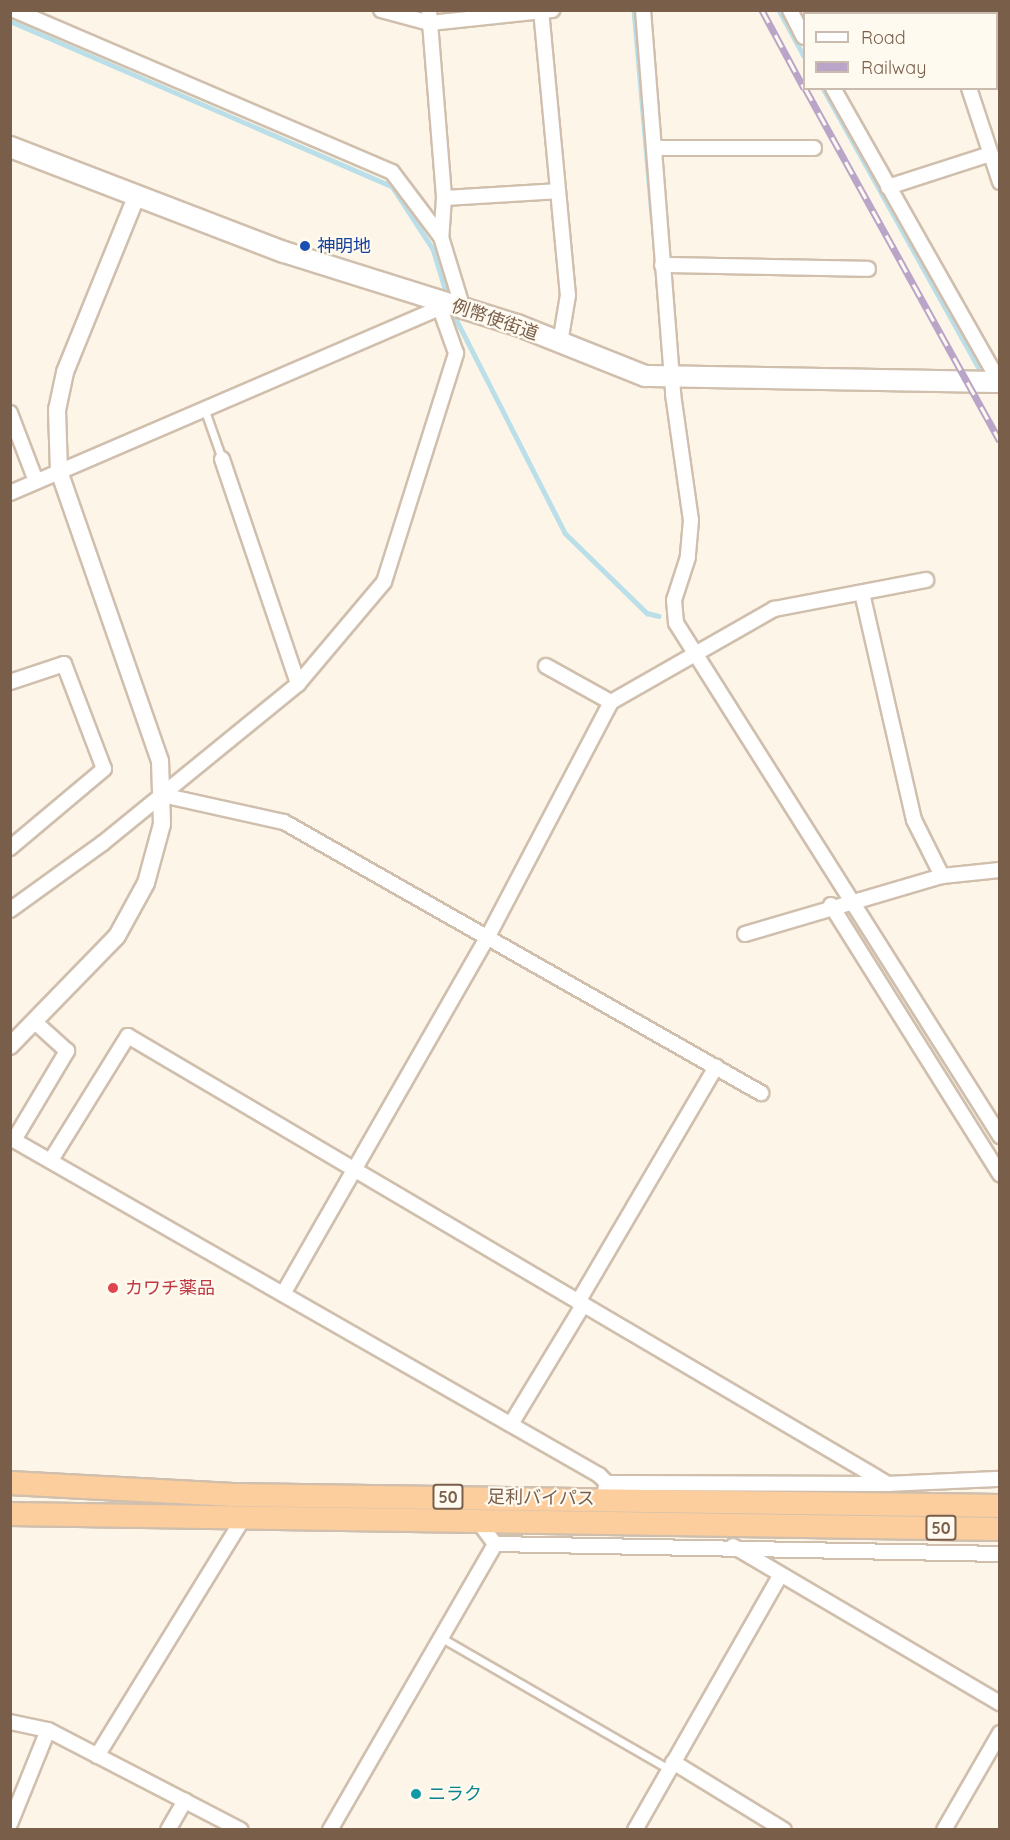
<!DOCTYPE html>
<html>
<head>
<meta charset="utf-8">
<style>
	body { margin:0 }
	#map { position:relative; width:1010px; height:1840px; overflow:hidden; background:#fdf6e8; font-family:Quicksand,"Noto Sans JP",sans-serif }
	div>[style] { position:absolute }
	.stream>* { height:4.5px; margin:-2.25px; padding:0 2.25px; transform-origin:2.25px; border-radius:2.25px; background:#bbdfe8 }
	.roads { filter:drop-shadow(2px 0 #d0bfad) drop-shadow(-2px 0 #d0bfad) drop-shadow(0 2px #d0bfad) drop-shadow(0 -2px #d0bfad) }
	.service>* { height:7px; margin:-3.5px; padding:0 3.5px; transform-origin:3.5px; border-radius:3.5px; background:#fff }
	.minor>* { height:14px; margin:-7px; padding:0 7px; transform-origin:7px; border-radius:7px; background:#fff }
	.tertiary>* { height:16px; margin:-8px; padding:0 8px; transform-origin:8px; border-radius:8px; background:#fff }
	.secondary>* { height:20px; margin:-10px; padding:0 10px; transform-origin:10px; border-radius:10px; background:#fff }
	.trunk>* { height:22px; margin:-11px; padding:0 11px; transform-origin:11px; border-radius:11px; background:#fcce9e }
	.rail>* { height:7px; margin-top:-3.5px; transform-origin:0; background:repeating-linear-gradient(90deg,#fffaf0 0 14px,#baa5c9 0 28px); box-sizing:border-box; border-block:2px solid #baa5c9 }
	.dots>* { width:16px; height:16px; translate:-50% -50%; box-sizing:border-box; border:3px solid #fffaf0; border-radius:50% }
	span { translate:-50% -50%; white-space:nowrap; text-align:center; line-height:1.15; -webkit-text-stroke:4.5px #fffaf0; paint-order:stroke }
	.shield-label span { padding:2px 4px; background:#fffaf0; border:2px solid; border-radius:4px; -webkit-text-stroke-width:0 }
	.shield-label { font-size:16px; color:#795e4a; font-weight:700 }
	.transit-label { font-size:18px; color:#164399 }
	.left { translate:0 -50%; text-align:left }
	.street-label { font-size:18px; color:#795e4a }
	.health-label { font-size:18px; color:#be3a42 }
	.culture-label { font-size:18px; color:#0d838f }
	.frame { position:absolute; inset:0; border:12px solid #795e4a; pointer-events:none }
	.legend { position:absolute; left:803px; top:12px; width:195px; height:78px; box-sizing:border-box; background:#fffaf0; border:2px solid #c9bcae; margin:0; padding:8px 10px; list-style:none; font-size:18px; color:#795e4a }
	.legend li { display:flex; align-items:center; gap:12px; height:30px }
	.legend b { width:30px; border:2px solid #c9bcae }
</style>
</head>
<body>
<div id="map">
	<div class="stream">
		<div style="left:634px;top:10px;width:207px;rotate:85deg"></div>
		<div style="left:779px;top:10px;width:52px;rotate:61.5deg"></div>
		<div style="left:10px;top:21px;width:416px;rotate:23.4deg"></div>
		<div style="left:392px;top:186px;width:75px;rotate:56.9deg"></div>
		<div style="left:433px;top:249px;width:51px;rotate:73deg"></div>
		<div style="left:823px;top:88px;width:319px;rotate:60.9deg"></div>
		<div style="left:451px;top:309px;width:251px;rotate:63deg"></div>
		<div style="left:565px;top:533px;width:115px;rotate:44.3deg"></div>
		<div style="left:647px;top:613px;width:12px;rotate:14deg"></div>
	</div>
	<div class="roads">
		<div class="service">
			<div style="left:204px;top:408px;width:54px;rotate:70.6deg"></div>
			<div style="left:440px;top:1637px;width:264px;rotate:30deg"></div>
		</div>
		<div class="minor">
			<div style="left:14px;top:10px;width:411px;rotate:23.2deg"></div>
			<div style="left:392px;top:172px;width:81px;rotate:53deg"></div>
			<div style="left:381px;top:10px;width:51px;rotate:14.9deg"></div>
			<div style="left:430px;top:23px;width:123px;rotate:-6.1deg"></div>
			<div style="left:429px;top:10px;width:189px;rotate:85.4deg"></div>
			<div style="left:444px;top:198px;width:39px;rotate:94deg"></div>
			<div style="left:441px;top:237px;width:75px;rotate:73deg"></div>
			<div style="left:541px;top:10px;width:286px;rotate:84.6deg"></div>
			<div style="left:568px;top:295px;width:49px;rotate:99.5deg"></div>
			<div style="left:643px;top:10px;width:385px;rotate:85.5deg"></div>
			<div style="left:673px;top:394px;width:127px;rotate:81.9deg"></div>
			<div style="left:691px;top:520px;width:37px;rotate:95deg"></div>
			<div style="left:688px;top:557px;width:45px;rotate:108deg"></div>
			<div style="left:674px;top:600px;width:23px;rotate:85deg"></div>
			<div style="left:676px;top:623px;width:607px;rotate:57.72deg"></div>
			<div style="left:790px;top:10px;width:30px;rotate:63deg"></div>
			<div style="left:977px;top:14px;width:4px;rotate:-63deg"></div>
			<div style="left:996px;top:45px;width:4px"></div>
			<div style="left:833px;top:88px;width:339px;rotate:60.5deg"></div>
			<div style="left:969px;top:88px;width:99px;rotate:71.7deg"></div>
			<div style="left:656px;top:148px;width:158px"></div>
			<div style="left:888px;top:187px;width:107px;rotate:-17.9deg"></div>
			<div style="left:444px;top:198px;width:113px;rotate:-3.5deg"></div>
			<div style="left:662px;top:265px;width:206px;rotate:1.1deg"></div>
			<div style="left:10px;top:413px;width:73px;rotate:69.1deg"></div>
			<div style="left:222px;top:459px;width:237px;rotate:71.3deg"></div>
			<div style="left:10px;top:493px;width:468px;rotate:-23.3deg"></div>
			<div style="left:862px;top:593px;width:233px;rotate:77.1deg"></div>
			<div style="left:914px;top:820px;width:63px;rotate:63.4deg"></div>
			<div style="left:546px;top:666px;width:74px;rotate:29deg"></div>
			<div style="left:10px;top:682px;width:57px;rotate:-18.4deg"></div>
			<div style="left:64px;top:664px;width:112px;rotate:69.1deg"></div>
			<div style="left:104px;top:769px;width:123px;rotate:140deg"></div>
			<div style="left:162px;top:795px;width:125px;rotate:12.5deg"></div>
			<div style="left:284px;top:822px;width:549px;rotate:29.6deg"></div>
			<div style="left:831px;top:905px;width:318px;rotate:57.9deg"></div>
			<div style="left:10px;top:910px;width:115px;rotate:-35.8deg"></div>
			<div style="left:103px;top:843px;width:252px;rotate:-39.2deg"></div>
			<div style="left:298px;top:684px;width:133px;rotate:-49.9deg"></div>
			<div style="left:384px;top:582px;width:240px;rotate:-72.5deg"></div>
			<div style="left:456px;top:353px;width:48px;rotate:-109.6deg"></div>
			<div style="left:440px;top:308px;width:9px;rotate:-27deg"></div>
			<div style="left:745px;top:934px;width:205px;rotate:-16.4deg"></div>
			<div style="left:942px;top:876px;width:58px;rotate:-5.9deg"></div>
			<div style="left:10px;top:1138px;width:679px;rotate:29.78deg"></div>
			<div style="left:599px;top:1475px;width:11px;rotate:45deg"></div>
			<div style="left:607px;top:1483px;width:16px;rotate:104deg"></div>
			<div style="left:14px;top:1140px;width:104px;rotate:-59.2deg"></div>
			<div style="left:67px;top:1051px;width:43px;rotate:-137.8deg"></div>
			<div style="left:51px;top:1160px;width:146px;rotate:-58.2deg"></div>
			<div style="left:128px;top:1036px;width:882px;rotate:30.52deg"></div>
			<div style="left:283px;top:1294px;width:408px;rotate:-60.2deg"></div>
			<div style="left:486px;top:940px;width:269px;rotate:-62.3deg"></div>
			<div style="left:611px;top:702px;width:188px;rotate:-29.7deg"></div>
			<div style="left:774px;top:609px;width:155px;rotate:-10.8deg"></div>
			<div style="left:578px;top:1302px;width:273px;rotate:-59.6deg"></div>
			<div style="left:511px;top:1424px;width:139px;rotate:-58.8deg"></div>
			<div style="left:607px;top:1483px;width:281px;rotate:0.2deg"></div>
			<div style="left:888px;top:1484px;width:112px;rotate:-2.6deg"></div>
			<div style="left:477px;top:1520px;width:30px;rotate:53deg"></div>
			<div style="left:495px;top:1544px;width:505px;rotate:1.13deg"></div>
			<div style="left:733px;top:1546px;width:310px;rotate:30.5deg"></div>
			<div style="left:10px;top:1722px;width:39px;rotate:12deg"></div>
			<div style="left:48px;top:1730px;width:217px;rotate:27.4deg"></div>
			<div style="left:97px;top:1756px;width:277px;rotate:-58.4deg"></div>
			<div style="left:673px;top:1762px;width:130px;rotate:31.5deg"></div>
			<div style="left:10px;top:1824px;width:101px;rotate:-68deg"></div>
			<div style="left:168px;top:1830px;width:34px;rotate:-60deg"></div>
			<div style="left:330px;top:1830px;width:330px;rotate:-60deg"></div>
			<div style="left:635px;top:1830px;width:290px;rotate:-60.3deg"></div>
			<div style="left:944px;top:1830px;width:112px;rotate:-60deg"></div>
		</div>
		<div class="tertiary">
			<div style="left:10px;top:1046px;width:153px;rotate:-45.8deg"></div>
			<div style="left:117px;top:936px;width:60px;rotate:-61.3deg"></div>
			<div style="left:146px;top:883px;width:61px;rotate:-74.8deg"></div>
			<div style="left:162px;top:824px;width:63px;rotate:-91.8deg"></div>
			<div style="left:160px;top:761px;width:307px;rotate:-109.2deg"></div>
			<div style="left:59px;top:471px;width:61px;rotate:-91.9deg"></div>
			<div style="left:57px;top:410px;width:39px;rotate:-78deg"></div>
			<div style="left:65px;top:372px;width:189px;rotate:-67.9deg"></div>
		</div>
		<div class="secondary">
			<div style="left:10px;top:147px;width:293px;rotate:21deg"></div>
			<div style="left:284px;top:252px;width:244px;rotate:17.4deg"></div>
			<div style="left:517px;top:325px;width:138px;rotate:21.7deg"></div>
			<div style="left:645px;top:376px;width:355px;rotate:1deg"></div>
		</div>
		<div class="trunk">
			<div style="left:10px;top:1483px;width:223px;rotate:3.1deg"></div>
			<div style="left:233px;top:1495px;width:767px;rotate:0.82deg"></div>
			<div style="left:10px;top:1514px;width:990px;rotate:0.87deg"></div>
		</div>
	</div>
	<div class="rail">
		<div style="left:762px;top:10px;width:89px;rotate:61.7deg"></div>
		<div style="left:805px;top:88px;width:403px;rotate:61.1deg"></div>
	</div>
	<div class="dots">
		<div style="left:305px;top:246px;background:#1a4fb4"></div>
		<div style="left:113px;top:1288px;background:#e0444e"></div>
		<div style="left:416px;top:1794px;background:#0f9aa8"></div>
	</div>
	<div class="shield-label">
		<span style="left:448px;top:1497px">50</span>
		<span style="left:941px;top:1528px">50</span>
	</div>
	<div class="transit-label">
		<span class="left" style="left:317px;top:246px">神明地</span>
	</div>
	<div class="street-label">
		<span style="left:495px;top:320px;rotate:19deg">例幣使街道</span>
		<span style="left:541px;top:1498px;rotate:1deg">足利バイパス</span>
	</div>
	<div class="health-label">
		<span class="left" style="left:125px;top:1288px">カワチ薬品</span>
	</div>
	<div class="culture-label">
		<span class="left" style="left:428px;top:1794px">ニラク</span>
	</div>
	<div class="frame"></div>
	<ul class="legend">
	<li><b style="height:8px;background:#fff"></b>Road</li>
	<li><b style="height:8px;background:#baa5c9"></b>Railway</li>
	</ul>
</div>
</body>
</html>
